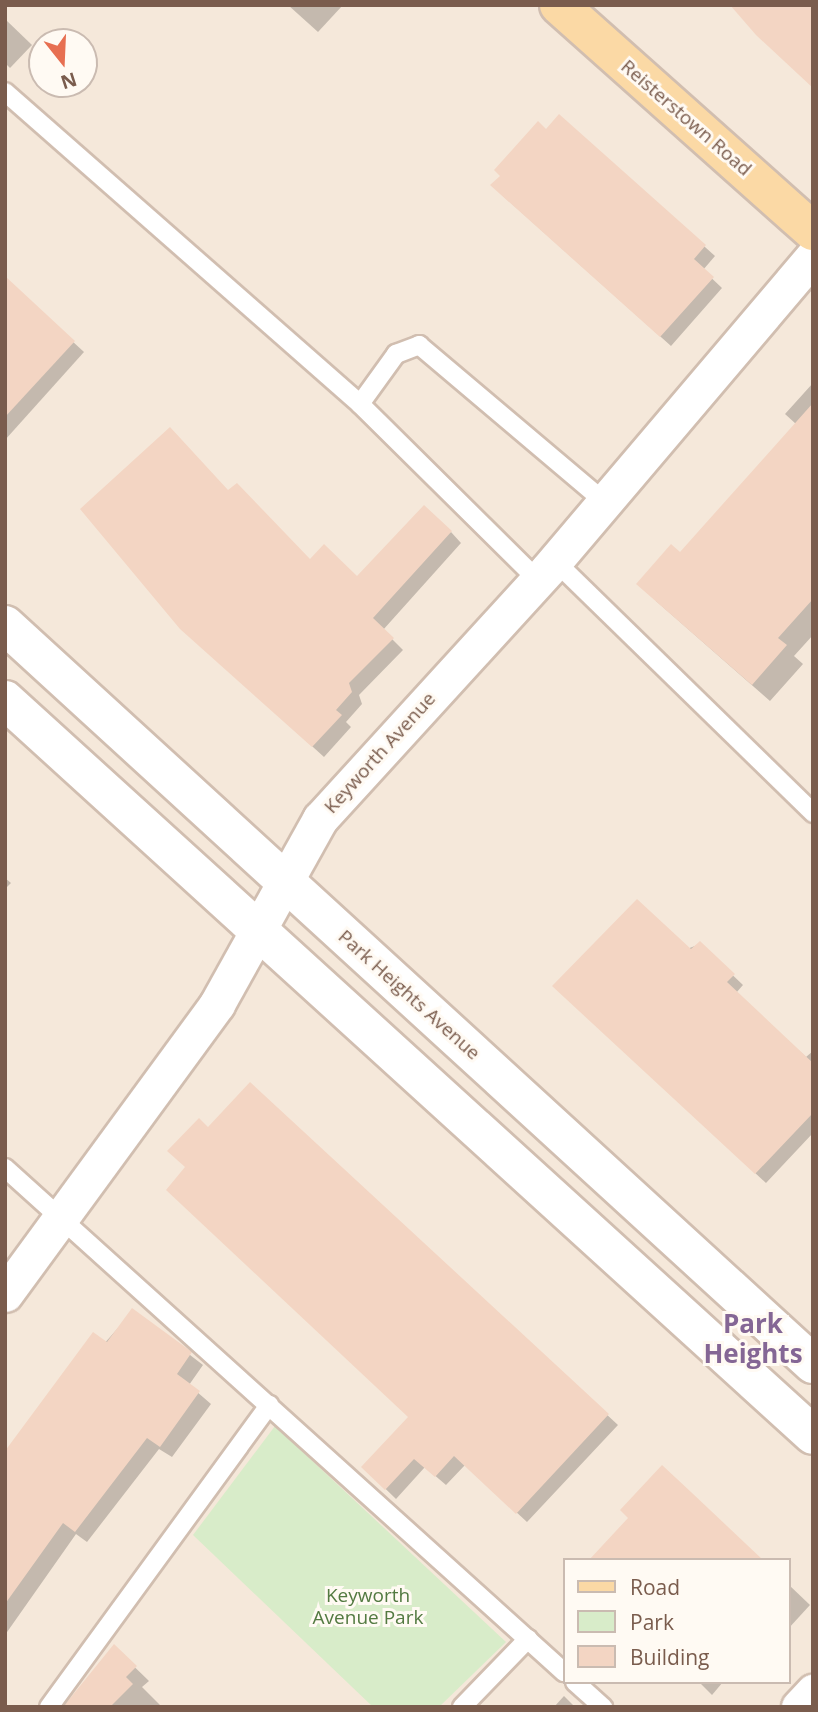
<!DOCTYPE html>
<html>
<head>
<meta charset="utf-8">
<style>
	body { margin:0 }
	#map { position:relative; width:818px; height:1712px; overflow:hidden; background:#fdf6ec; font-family:"Open Sans",sans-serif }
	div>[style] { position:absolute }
	.residential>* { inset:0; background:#f5e8da }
	.green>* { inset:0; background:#d8ecc9 }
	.shadow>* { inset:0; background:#0003 }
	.building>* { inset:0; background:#f3d5c3 }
	.roads { filter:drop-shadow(2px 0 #d1beb0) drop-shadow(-2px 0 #d1beb0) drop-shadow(0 2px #d1beb0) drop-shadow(0 -2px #d1beb0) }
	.service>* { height:18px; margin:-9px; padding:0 9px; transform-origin:9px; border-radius:9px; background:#fff }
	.minor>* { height:35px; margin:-17.5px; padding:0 17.5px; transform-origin:17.5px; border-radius:17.5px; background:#fff }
	.secondary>* { height:38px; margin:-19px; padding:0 19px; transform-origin:19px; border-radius:19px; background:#fff }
	.primary>* { height:38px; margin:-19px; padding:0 19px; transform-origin:19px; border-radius:19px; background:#fbd9a5 }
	span { translate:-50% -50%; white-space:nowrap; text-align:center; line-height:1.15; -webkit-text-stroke:6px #fffaf3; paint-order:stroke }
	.street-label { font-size:19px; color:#7a5c4d }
	.park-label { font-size:19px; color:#537a41 }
	.district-label { font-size:26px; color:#846695; font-weight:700 }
	.frame { position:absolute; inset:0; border:7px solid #7a5c4d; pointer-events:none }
	.legend { position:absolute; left:563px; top:1558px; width:228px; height:126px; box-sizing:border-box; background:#fffaf3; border:2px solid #cabbb1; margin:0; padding:9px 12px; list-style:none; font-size:21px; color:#7a5c4d }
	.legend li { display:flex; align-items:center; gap:14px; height:35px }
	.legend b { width:35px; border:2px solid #cabbb1 }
	.north { position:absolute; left:28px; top:28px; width:70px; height:70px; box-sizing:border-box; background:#fffaf3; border:2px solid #cabbb1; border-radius:50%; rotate:162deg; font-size:19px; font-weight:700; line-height:28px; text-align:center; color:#7a5c4d }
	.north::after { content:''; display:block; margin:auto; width:24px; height:32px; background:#e76f51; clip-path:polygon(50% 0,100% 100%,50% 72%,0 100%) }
</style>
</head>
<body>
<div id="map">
	<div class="residential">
		<div style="clip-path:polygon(evenodd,5px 5px,813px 5px,813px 1707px,5px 1707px,5px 5px,42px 42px,84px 42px,84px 84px,42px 84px,42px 42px,5px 5px,564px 1560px,788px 1560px,788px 1682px,564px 1682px,564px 1560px)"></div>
	</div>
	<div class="green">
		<div style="clip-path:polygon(275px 1426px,506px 1642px,439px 1707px,373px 1707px,193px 1535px)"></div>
	</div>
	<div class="shadow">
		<div style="clip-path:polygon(288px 5px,343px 5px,318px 32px)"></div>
		<div style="clip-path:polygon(5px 19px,32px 45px,10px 68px,5px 63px)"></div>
		<div style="clip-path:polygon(559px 116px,715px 256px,703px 270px,722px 288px,671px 346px,502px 195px)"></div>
		<div style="clip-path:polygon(5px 279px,84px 352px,5px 440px)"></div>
		<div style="clip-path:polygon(813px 383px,813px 635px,794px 656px,803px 664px,770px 701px,656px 601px,681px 554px,796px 424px,785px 414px)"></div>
		<div style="clip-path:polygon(229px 492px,310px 561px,357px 579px,451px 532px,461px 543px,383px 630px,403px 650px,359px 695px,362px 704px,346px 722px,351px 727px,324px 757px,194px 639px)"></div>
		<div style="clip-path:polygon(5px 878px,11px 883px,5px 889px)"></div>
		<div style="clip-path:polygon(700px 944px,743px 985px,736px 993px,806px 1057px,813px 1051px,813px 1133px,766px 1183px,565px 996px)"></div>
		<div style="clip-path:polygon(250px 1084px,618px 1425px,527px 1522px,465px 1465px,446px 1485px,425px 1467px,396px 1499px,363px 1467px,410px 1417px,187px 1168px,208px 1129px)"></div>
		<div style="clip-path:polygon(133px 1311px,203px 1365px,189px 1385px,211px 1404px,172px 1457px,159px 1449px,87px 1542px,76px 1534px,5px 1635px,5px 1456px)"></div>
		<div style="clip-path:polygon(788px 1584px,810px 1605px,788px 1629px)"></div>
		<div style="clip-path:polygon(114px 1647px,149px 1681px,142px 1687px,162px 1707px,68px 1707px)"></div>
		<div style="clip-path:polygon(699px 1682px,723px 1682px,712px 1695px)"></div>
		<div style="clip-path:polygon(564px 1696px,575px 1707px,554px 1707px)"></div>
	</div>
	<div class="building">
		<div style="clip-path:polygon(730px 5px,813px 5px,813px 88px,756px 35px)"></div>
		<div style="clip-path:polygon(559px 114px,706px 245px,694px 259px,714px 277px,660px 337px,490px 185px,500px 176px,494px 170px,538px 121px,546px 129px)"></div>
		<div style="clip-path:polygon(5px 276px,75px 341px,5px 417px)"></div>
		<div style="clip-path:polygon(813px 403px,813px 599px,778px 638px,787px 645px,752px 685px,636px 584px,671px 544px,680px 552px)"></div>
		<div style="clip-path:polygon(170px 427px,228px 490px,237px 483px,310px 559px,324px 544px,357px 576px,424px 505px,452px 531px,373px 618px,394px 638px,349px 683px,352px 692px,336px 710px,342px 715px,312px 747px,180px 629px,80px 509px)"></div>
		<div style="clip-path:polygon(637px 899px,691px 949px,700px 941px,735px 974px,727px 982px,813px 1063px,813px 1113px,755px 1174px,552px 986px)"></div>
		<div style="clip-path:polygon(250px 1082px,609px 1414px,516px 1514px,454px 1456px,435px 1477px,414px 1459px,385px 1490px,361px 1467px,408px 1417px,166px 1190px,185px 1167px,167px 1151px,199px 1118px,208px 1127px)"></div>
		<div style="clip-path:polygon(132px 1308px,192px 1352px,177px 1374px,200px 1391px,160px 1447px,147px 1438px,75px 1532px,63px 1523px,5px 1604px,5px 1451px,93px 1332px,107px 1342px)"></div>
		<div style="clip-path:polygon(662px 1465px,691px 1492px,763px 1560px,589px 1560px,628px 1518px,620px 1510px)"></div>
		<div style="clip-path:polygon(114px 1644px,137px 1666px,126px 1677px,133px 1684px,110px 1707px,63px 1707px)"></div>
	</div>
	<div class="roads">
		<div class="service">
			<div style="left:5px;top:92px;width:473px;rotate:41.3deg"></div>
			<div style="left:360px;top:404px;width:250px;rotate:44.7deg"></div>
			<div style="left:360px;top:404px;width:62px;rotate:-54.2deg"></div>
			<div style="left:396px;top:354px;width:25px;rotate:-21deg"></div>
			<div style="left:419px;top:345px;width:243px;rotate:40.2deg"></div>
			<div style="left:555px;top:561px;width:361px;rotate:44.3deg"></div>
			<div style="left:5px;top:1168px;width:753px;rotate:42.04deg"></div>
			<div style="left:575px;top:1682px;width:38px;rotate:42deg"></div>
			<div style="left:49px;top:1707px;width:374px;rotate:-53.9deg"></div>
			<div style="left:462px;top:1707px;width:95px;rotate:-45.9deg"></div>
		</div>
		<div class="minor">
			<div style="left:5px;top:1294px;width:359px;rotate:-53.8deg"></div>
			<div style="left:217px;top:1004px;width:212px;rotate:-60.9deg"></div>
			<div style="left:320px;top:819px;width:338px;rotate:-47.6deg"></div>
			<div style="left:548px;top:569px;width:410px;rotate:-49.7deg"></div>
			<div style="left:799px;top:1707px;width:21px;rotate:-47deg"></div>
		</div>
		<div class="secondary">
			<div style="left:5px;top:625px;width:1095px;rotate:42.45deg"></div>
			<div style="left:5px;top:700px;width:1092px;rotate:42.29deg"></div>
		</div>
		<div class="primary">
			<div style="left:559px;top:5px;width:340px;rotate:41.7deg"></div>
		</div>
	</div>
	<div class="street-label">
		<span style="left:686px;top:118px;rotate:41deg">Reisterstown Road</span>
		<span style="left:380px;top:753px;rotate:-48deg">Keyworth Avenue</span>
		<span style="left:409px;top:995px;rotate:42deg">Park Heights Avenue</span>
	</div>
	<div class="park-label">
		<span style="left:368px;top:1607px">Keyworth<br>Avenue Park</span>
	</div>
	<div class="district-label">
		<span style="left:753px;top:1339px">Park<br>Heights</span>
	</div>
	<div class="frame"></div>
	<ul class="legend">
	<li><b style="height:9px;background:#fbd9a5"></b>Road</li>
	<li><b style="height:19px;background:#d8ecc9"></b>Park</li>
	<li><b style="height:19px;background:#f3d5c3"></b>Building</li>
	</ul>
	<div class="north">N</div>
</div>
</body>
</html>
